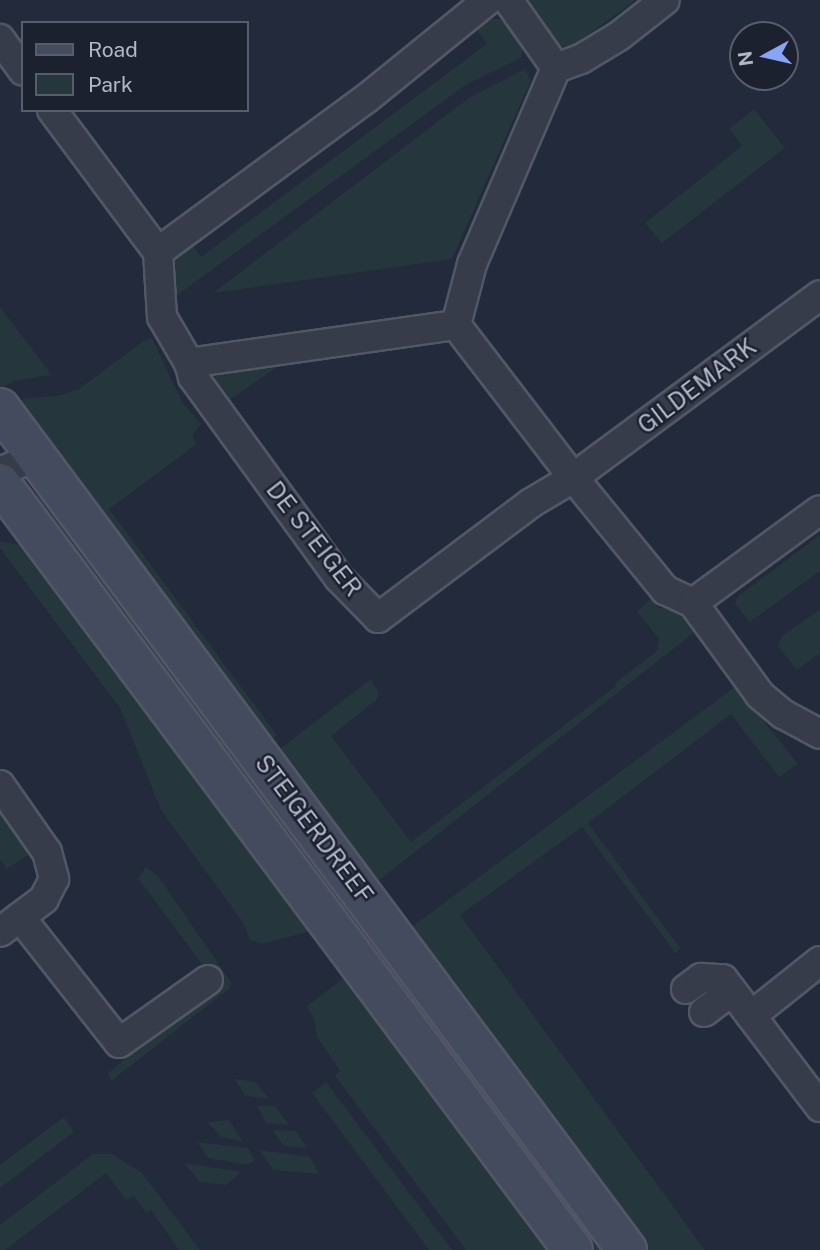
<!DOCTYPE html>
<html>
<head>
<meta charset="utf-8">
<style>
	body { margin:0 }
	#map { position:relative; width:820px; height:1250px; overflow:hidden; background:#232a3b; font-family:"Public Sans",sans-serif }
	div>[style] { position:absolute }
	.green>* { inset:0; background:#25363c }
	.roads { filter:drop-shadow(2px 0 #525766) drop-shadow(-2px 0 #525766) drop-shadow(0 2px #525766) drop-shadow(0 -2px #525766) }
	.street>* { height:28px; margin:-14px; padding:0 14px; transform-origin:14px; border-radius:14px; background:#373c4b }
	.secondary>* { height:38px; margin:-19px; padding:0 19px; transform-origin:19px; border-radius:19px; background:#454b5e }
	span { translate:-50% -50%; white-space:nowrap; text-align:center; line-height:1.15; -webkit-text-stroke:5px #1c2130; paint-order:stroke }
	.street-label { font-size:24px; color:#b2b7c7 }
	.legend { position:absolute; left:21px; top:21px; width:228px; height:91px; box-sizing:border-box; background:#1c2130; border:2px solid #585d6c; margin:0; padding:9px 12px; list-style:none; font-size:21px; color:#b2b7c7 }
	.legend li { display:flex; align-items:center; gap:14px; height:35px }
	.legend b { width:35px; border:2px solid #585d6c }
	.north { position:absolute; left:729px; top:21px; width:70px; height:70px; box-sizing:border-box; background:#1c2130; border:2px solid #585d6c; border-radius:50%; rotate:262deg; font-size:19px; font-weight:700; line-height:28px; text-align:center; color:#b2b7c7 }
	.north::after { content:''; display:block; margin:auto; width:24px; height:32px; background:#88a4f6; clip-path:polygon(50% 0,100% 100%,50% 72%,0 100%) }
</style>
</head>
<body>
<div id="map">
	<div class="green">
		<div style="clip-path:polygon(526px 0,636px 0,572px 46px,561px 46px)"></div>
		<div style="clip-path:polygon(490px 19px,499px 19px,508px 24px,524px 43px,521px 58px,467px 84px,176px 296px,172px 254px,190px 242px,201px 257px,487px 44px,476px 29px)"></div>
		<div style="clip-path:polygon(525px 69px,531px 80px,452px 259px,213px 293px,470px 97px)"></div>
		<div style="clip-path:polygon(754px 109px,785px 148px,662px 243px,645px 223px,742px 146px,729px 129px)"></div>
		<div style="clip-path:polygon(0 307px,52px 375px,13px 381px,0 389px)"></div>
		<div style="clip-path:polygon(152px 338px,182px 402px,201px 424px,192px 435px,197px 444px,109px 509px,277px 735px,262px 749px,7px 409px,25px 398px,58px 396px,79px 389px,142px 342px)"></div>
		<div style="clip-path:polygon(293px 356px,225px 403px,209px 381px,239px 362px)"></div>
		<div style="clip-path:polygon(25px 489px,47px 502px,356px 899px,330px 918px)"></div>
		<div style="clip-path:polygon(820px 535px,820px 571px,750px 622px,735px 604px,738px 596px)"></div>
		<div style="clip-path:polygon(0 541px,20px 545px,35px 553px,315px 930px,262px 944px,250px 940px,242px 921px,161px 810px,120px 708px,0 548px)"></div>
		<div style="clip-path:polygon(651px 599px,658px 607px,676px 611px,696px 631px,368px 889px,269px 757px,371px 679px,379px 694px,376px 700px,331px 736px,411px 842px,616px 686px,615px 683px,657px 651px,659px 639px,637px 611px)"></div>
		<div style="clip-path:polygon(820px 609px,820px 653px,797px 670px,778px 646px,782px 636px)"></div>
		<div style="clip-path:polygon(736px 686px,798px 764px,779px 777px,731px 714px,588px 823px,680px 948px,676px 954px,582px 827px,460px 915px,705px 1250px,637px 1250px,401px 935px)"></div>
		<div style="clip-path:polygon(0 798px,38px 848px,7px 869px,0 859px)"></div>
		<div style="clip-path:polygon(146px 867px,158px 876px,231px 982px,230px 988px,111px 1081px,108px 1073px,222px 982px,202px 964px,138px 878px)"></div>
		<div style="clip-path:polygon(389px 942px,619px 1250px,583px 1250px,364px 962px)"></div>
		<div style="clip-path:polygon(353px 971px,562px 1250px,466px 1250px,335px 1076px,340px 1071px,317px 1037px,314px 1018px,307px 1006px)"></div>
		<div style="clip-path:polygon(235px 1079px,255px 1082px,270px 1099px,245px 1096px)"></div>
		<div style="clip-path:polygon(326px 1082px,452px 1250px,429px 1250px,312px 1093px)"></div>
		<div style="clip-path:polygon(257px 1105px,275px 1106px,289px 1125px,266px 1123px)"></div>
		<div style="clip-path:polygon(64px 1117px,74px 1132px,0 1188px,0 1165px)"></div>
		<div style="clip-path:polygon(229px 1120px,243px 1142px,221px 1137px,207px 1122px)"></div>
		<div style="clip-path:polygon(273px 1130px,296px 1131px,307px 1148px,283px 1146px)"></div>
		<div style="clip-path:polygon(197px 1142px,248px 1148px,255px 1160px,247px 1165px,208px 1158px)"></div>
		<div style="clip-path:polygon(259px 1150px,310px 1157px,319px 1174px,273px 1170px)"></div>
		<div style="clip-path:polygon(93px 1154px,112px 1154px,142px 1173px,200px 1250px,179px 1250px,151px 1210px,146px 1213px,134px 1196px,126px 1200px,106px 1173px,5px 1250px,0 1250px,0 1225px)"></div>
		<div style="clip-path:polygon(184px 1163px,241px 1172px,226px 1185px,200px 1182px)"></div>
	</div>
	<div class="roads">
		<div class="street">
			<div style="left:508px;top:0;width:83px;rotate:54.8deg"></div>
			<div style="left:0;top:39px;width:39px;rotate:54deg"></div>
			<div style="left:52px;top:110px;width:177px;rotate:53.3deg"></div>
			<div style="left:158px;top:252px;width:65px;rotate:86.5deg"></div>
			<div style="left:162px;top:317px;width:53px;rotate:59.6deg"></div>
			<div style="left:189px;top:363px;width:15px;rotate:74deg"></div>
			<div style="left:193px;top:377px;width:248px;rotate:54deg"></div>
			<div style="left:339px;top:578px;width:56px;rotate:45.7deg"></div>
			<div style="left:378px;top:618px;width:191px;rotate:-36.9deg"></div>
			<div style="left:531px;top:503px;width:49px;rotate:-30.8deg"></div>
			<div style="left:573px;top:478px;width:307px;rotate:-36.5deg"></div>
			<div style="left:158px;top:252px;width:260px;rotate:-36.4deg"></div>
			<div style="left:367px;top:98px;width:156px;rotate:-39deg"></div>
			<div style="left:456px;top:325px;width:63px;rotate:-75.3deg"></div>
			<div style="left:472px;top:264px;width:213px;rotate:-66.8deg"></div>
			<div style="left:556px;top:68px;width:27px;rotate:-20deg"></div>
			<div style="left:581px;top:59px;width:44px;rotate:-31.2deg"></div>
			<div style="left:619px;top:36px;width:58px;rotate:-38deg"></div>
			<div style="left:189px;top:363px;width:270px;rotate:-8.1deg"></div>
			<div style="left:456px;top:325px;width:184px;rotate:52.5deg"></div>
			<div style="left:568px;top:471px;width:154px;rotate:50.8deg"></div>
			<div style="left:665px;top:590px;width:31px;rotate:25deg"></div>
			<div style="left:693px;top:603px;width:114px;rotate:53.9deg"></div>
			<div style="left:760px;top:695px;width:30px;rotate:40deg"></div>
			<div style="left:783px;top:714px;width:42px;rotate:28.4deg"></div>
			<div style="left:0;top:472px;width:39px;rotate:-24deg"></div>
			<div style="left:693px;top:603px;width:157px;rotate:-36.2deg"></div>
			<div style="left:0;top:785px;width:82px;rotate:55deg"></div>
			<div style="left:47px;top:852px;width:28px;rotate:75deg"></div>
			<div style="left:54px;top:879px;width:22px;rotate:117deg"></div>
			<div style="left:44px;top:899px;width:55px;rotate:143.1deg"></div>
			<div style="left:20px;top:917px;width:160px;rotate:51.8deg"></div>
			<div style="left:119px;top:1043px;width:109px;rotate:-35.3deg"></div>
			<div style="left:686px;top:989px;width:19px;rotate:-36deg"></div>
			<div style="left:701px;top:978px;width:22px;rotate:3deg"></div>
			<div style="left:723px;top:979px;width:161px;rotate:52.8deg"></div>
			<div style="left:704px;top:1012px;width:35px;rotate:-37deg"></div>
			<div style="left:751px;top:1016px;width:88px;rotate:-38.6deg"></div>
		</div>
		<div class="secondary">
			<div style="left:0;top:408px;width:1050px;rotate:53.33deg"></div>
			<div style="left:0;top:483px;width:957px;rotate:53.24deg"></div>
		</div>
	</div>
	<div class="street-label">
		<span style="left:697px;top:386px;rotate:-37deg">GILDEMARK</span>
		<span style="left:314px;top:539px;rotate:52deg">DE STEIGER</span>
		<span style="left:314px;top:829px;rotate:53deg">STEIGERDREEF</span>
	</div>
	<ul class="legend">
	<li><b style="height:9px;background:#454b5e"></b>Road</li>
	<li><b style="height:19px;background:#25363c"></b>Park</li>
	</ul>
	<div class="north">N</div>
</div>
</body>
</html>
